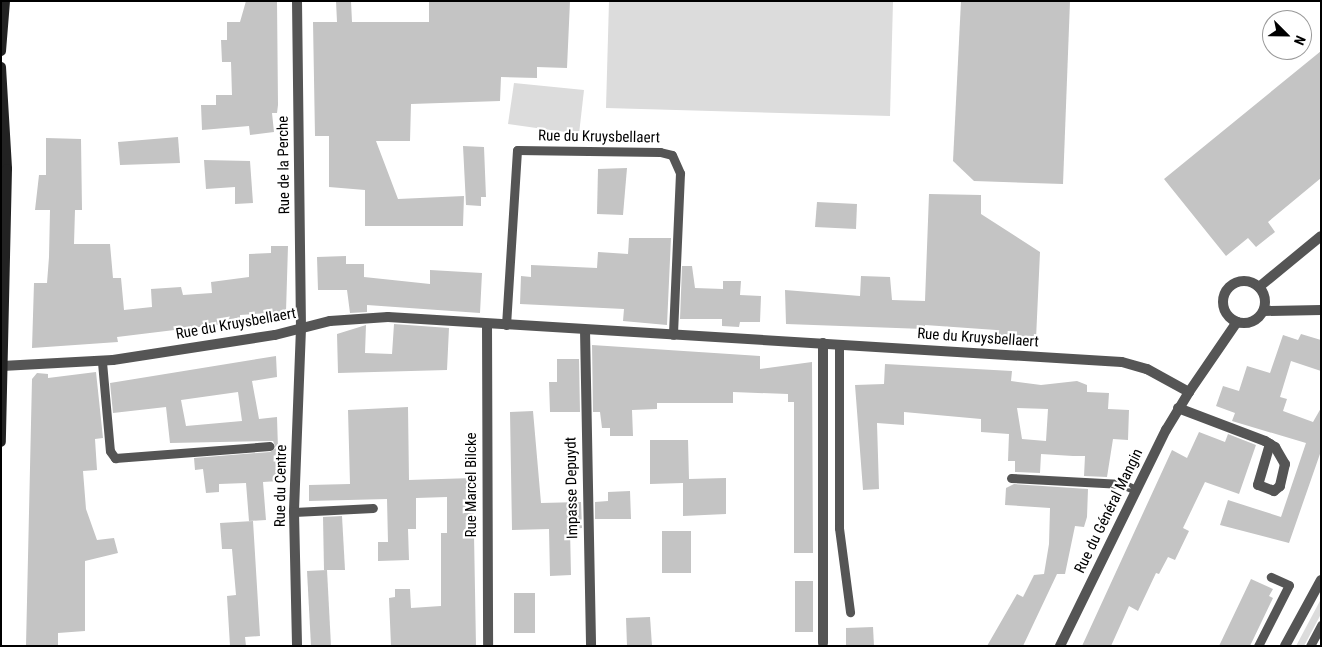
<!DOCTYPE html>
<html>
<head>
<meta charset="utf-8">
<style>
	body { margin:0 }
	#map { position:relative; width:1322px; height:647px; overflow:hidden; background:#fff; font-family:"Roboto Condensed",sans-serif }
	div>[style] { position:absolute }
	.green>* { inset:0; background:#dcdcdc }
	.building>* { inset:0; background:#c4c4c4 }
	.service>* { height:9px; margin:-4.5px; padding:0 4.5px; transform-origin:4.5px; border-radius:4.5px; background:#555 }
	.minor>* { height:10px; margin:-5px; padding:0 5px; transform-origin:5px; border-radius:5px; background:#555 }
	.tertiary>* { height:10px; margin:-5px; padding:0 5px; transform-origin:5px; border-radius:5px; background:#555 }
	.tertiary>.ring { margin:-5px; padding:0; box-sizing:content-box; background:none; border:10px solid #555; border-radius:50% }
	.secondary>* { height:10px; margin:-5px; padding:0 5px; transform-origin:5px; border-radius:5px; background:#222 }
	span { translate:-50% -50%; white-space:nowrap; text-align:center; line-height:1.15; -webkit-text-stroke:4.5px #fff; paint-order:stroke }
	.street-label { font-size:15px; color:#000 }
	.frame { position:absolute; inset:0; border:2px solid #000; pointer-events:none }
	.north { position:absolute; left:1262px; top:10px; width:50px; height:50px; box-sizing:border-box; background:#fff; border:1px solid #999; border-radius:50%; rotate:113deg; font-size:14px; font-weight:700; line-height:20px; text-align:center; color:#000 }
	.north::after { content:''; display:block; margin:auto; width:18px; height:22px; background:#000; clip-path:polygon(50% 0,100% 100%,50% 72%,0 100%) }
</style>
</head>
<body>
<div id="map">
	<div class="green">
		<div style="clip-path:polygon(609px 1px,893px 1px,890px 116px,606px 108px)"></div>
		<div style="clip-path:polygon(514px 83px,584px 90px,579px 134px,508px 124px)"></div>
		<div style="clip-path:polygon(1321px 599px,1321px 614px,1304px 646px,1296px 646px)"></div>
	</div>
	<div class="building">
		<div style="clip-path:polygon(246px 1px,277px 1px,278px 105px,277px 113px,272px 113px,274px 132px,250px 135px,249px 126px,202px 130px,201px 105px,216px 105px,216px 95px,232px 95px,231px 62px,222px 62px,221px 40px,227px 40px,227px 22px,240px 22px)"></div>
		<div style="clip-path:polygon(336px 1px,351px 1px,352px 22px,429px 22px,429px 1px,570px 1px,567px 68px,537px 67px,537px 78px,501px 77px,500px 101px,411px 104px,410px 141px,376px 141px,398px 199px,464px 196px,463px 226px,365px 226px,365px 190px,329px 187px,329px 136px,315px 136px,313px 22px,337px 22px)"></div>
		<div style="clip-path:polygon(961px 1px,1070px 1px,1063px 184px,974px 181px,953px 161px)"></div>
		<div style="clip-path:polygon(1321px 51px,1321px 178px,1268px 222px,1275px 232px,1256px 247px,1248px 238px,1226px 256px,1164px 179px)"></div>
		<div style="clip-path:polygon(178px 137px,180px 163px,120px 165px,118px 142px)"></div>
		<div style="clip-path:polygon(46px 138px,81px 139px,82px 210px,75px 210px,74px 244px,110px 244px,113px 278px,121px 278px,124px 310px,152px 307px,151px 289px,181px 287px,183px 295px,212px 293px,211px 282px,249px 277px,249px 254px,271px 253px,271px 246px,288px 246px,286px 312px,240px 315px,240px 322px,117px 337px,118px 342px,32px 348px,34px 283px,47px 283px,49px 257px,50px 210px,35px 210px,39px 175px,46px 175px)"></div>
		<div style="clip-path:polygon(463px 146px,484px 147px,486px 197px,481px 197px,481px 206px,466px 205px)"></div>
		<div style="clip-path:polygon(204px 160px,250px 161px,253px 203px,235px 204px,235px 187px,206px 189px)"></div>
		<div style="clip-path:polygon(627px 168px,623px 215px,597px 214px,598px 169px)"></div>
		<div style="clip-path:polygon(929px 194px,981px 195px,981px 214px,1040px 252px,1036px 339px,996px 336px,996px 330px,925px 325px,924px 329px,786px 324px,785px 290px,860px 296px,861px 276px,890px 277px,892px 300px,925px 301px)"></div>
		<div style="clip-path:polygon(817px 202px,857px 204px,856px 229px,815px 227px)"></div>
		<div style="clip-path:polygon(629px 238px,671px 238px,667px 325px,623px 321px,624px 309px,520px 304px,521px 276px,531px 277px,531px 265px,597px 268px,598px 252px,628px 254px)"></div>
		<div style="clip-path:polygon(346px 256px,346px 264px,364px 264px,364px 277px,430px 284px,430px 270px,482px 273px,480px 313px,367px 305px,367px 312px,350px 313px,347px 290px,318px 290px,317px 257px)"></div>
		<div style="clip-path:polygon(682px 266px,692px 266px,695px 288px,723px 289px,723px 281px,741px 281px,740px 295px,761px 296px,760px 322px,740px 322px,739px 327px,722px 326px,722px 319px,680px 319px)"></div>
		<div style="clip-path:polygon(394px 324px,449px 328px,447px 370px,338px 373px,337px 334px,366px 325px,365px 353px,392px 354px)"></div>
		<div style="clip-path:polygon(1301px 334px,1321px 340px,1321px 371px,1291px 361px,1280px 397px,1287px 399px,1283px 411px,1313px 422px,1321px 408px,1321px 451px,1289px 543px,1220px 525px,1228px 500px,1281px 517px,1306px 443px,1232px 421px,1235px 413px,1216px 406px,1223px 386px,1239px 391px,1247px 366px,1270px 373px,1283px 335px,1298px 340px)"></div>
		<div style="clip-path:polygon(592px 345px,760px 356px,760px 369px,812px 362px,813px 553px,794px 553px,794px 402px,788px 402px,788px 394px,733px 392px,733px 403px,657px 403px,657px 409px,632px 410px,633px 436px,610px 436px,610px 428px,602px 428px,600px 412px,593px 412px)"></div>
		<div style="clip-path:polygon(evenodd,276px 356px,277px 377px,252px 381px,259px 419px,277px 417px,279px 481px,263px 482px,266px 520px,249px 521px,246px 483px,219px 484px,219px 492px,206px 493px,203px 469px,195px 470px,194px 458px,270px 452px,276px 448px,273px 441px,170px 443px,166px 407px,113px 413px,110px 383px,276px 356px,238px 392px,242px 421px,186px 426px,181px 400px,238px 392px)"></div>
		<div style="clip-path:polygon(557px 359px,579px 359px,580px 412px,550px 412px,549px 382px,557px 382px)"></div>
		<div style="clip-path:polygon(evenodd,885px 364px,1012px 371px,1011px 381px,1041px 385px,1077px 381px,1087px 385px,1087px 392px,1109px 393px,1108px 409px,1129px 410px,1128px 440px,1113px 439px,1107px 477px,1084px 476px,1085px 456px,1073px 456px,1041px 454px,1040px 473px,1015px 472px,1015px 461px,1008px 461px,1009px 434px,981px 432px,981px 419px,904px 412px,904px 425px,877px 423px,879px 489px,863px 490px,855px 385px,884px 384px,885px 364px,1017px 408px,1048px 409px,1046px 441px,1022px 439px,1017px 408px)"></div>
		<div style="clip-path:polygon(96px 372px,103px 438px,95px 439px,97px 470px,83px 471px,86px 509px,97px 540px,114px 538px,118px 553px,85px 561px,85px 631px,58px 633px,58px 646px,26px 646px,32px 379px,37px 373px,48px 374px,48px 378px)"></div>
		<div style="clip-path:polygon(408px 407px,409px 480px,473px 478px,476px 646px,391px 646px,389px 598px,395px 597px,395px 589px,410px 589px,411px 608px,441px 606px,441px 533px,447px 533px,447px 497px,416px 498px,416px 529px,408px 529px,409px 560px,378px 561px,378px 542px,388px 542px,387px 499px,309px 501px,309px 485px,350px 484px,348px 410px)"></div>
		<div style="clip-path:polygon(533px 411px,541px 503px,581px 502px,582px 528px,570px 529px,571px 575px,550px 576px,549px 529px,512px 530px,510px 412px)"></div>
		<div style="clip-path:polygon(1199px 432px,1225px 442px,1228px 434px,1256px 445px,1239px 494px,1205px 482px,1183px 528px,1189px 531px,1175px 560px,1168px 557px,1159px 574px,1156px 573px,1138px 611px,1129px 606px,1111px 646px,1082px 646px,1172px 450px,1187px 458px)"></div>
		<div style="clip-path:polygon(650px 440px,688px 440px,689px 479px,726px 478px,726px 514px,683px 516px,683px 483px,650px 484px)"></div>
		<div style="clip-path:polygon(1014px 484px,1088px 489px,1087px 517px,1084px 527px,1075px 526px,1065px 574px,1057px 574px,1023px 646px,987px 646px,1017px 594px,1023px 597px,1034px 575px,1044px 574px,1049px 544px,1050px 508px,1005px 505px,1006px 488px)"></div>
		<div style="clip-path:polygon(630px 491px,631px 519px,595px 519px,595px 502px,608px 501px,608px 492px)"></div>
		<div style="clip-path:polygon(342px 516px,345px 570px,324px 570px,323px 517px)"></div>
		<div style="clip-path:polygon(253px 521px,260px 636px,245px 637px,246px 646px,230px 646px,227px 596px,236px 595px,232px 549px,222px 549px,220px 523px)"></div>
		<div style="clip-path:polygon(662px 531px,691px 531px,691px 573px,662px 573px)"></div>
		<div style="clip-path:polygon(327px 570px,331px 646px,311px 646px,307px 571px)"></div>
		<div style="clip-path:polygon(1251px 579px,1273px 589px,1269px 596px,1273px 598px,1250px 646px,1219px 646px)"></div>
		<div style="clip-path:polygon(795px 581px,813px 581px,813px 632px,795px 632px)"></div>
		<div style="clip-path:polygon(514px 593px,535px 593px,535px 633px,514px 633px)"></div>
		<div style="clip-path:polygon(650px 617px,652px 646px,627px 646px,626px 618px)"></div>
		<div style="clip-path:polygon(873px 627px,874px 646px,846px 646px,846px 628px)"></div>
	</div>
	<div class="service">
		<div style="left:506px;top:325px;width:175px;rotate:-86.4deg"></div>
		<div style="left:517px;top:150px;width:143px;rotate:0.8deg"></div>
		<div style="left:660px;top:152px;width:12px;rotate:14deg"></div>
		<div style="left:672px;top:155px;width:20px;rotate:66deg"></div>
		<div style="left:680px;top:173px;width:162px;rotate:92.5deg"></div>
		<div style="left:839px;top:344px;width:184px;rotate:90deg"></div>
		<div style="left:839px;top:528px;width:85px;rotate:82.5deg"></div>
		<div style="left:102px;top:362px;width:89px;rotate:84.9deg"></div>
		<div style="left:110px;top:451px;width:9px;rotate:54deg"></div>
		<div style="left:115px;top:458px;width:155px;rotate:-4.4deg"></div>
		<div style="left:1011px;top:478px;width:111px;rotate:3.1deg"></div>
		<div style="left:1122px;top:484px;width:15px;rotate:23deg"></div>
		<div style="left:294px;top:512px;width:79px;rotate:-2.9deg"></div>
		<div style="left:1258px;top:646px;width:68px;rotate:-63.1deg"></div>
		<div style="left:1289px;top:585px;width:20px;rotate:-156deg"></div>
		<div style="left:1310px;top:646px;width:24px;rotate:-62deg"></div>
	</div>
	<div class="minor">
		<div style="left:297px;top:1px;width:327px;rotate:89.3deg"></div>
		<div style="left:301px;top:328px;width:184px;rotate:92.2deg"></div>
		<div style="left:294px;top:512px;width:134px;rotate:88.7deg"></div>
		<div style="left:1264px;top:311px;width:57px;rotate:-1deg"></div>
		<div style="left:487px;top:324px;width:322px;rotate:89.8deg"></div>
		<div style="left:585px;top:330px;width:316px;rotate:88.9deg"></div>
		<div style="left:1178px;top:408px;width:93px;rotate:20.8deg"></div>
		<div style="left:1265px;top:441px;width:12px;rotate:31deg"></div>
		<div style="left:1275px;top:447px;width:20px;rotate:60deg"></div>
		<div style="left:1285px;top:464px;width:23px;rotate:103deg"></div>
		<div style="left:1280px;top:486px;width:8px;rotate:140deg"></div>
		<div style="left:1274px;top:491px;width:17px;rotate:-159deg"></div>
		<div style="left:1258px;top:485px;width:43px;rotate:-73.7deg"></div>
		<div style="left:823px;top:643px;width:300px;rotate:-90deg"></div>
		<div style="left:1060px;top:646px;width:241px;rotate:-63.9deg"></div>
		<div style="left:1166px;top:430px;width:44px;rotate:-58.8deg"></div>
	</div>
	<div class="tertiary">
		<div class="ring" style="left:1223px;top:281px;width:32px;height:32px"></div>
		<div style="left:1259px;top:287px;width:80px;rotate:-39.4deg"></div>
		<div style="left:2px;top:366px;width:111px;rotate:-3.1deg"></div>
		<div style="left:113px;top:360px;width:164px;rotate:-8.8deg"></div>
		<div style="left:275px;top:335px;width:57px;rotate:-14.3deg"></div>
		<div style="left:330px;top:321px;width:58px;rotate:-3.9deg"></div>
		<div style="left:388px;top:317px;width:735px;rotate:3.51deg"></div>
		<div style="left:1122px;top:362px;width:26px;rotate:16deg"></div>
		<div style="left:1147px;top:369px;width:48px;rotate:28.7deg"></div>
		<div style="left:1189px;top:392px;width:85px;rotate:-55.6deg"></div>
		<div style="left:1285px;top:646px;width:75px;rotate:-61.4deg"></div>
	</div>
	<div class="secondary">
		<div style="left:1px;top:51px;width:50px;rotate:-85.4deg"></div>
		<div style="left:1px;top:67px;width:102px;rotate:86.6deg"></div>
		<div style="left:7px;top:169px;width:273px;rotate:91.3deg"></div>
	</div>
	<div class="street-label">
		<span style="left:599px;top:137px;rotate:1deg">Rue du Kruysbellaert</span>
		<span style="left:284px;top:165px;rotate:-91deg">Rue de la Perche</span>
		<span style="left:236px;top:324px;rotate:-10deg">Rue du Kruysbellaert</span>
		<span style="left:978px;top:338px;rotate:4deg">Rue du Kruysbellaert</span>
		<span style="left:472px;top:485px;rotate:-90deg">Rue Marcel Bilcke</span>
		<span style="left:281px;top:486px;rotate:-89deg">Rue du Centre</span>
		<span style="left:572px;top:488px;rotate:-91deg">Impasse Depuydt</span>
		<span style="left:1109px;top:511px;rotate:-64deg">Rue du Général Mangin</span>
	</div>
	<div class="frame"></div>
	<div class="north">N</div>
</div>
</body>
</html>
